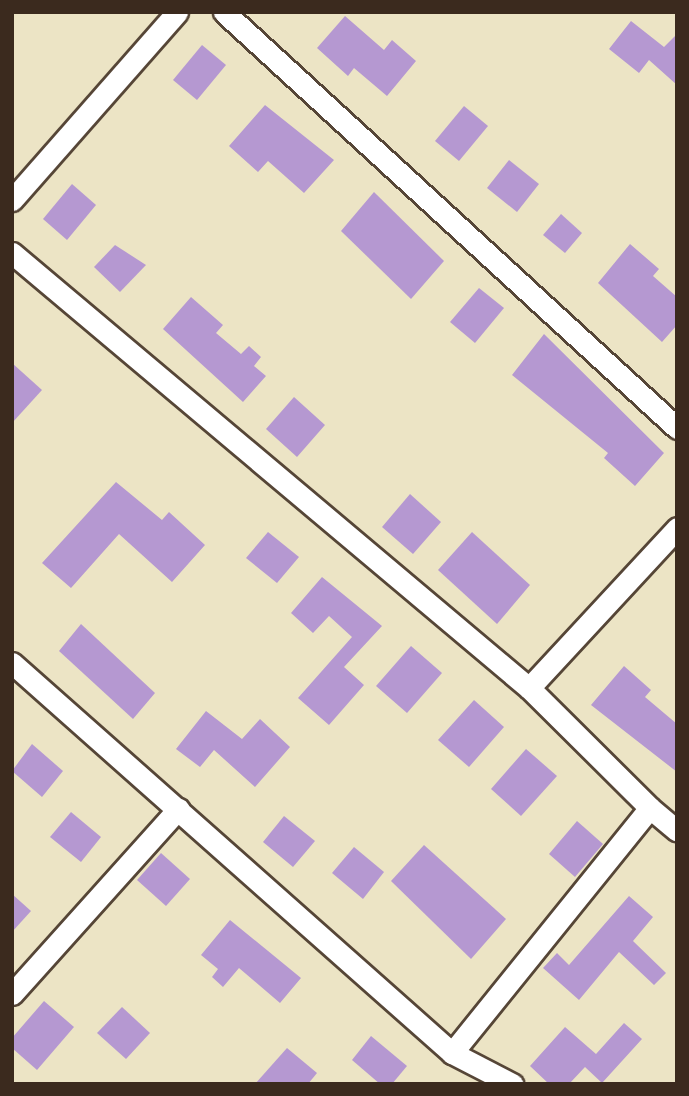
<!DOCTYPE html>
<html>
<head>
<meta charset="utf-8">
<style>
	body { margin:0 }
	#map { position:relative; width:689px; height:1096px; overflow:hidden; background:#ece4c5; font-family:"Balsamiq Sans",sans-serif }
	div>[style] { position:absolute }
	.building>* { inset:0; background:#b598d1 }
	.roads { filter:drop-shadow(2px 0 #564637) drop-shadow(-2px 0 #564637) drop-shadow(0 2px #564637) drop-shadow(0 -2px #564637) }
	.minor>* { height:21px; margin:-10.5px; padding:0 10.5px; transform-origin:10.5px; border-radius:10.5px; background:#fff }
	span { translate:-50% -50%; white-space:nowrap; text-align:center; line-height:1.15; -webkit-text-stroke:5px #fdfcf7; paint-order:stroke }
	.frame { position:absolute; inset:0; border:14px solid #3b2a1e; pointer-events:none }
</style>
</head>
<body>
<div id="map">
	<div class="building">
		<div style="clip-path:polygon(345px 16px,384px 50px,392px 40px,416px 61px,387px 96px,354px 68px,348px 76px,317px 48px)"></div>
		<div style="clip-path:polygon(631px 21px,664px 47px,677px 34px,677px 85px,649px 60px,639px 73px,609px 49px)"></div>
		<div style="clip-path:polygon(202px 45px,226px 65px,197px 100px,173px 80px)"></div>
		<div style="clip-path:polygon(265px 105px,334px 160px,304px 193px,268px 161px,258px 172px,229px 146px)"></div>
		<div style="clip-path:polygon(464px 106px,488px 126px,459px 161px,435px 141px)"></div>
		<div style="clip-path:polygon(509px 160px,539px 184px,517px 212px,487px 188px)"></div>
		<div style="clip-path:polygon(72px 184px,96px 205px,67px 240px,43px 219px)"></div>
		<div style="clip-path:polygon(374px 192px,444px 261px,411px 299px,341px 231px)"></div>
		<div style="clip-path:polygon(561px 214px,582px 233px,565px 253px,543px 235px)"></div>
		<div style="clip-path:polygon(630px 244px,659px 269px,653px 276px,677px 297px,677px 325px,662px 342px,598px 283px)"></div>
		<div style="clip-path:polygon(115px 245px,146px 265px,120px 292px,94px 267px)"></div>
		<div style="clip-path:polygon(479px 288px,504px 308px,475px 343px,450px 322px)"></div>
		<div style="clip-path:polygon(191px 297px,223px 325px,216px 333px,241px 354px,249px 346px,261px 357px,254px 366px,266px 376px,243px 402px,163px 329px)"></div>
		<div style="clip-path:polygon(544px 334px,664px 453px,635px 486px,604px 458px,608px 453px,512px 375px)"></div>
		<div style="clip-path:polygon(12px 363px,42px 390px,12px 423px)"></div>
		<div style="clip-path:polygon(294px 397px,325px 425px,297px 457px,266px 429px)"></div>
		<div style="clip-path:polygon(116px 482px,162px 520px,169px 512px,205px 545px,172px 582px,119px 534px,71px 588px,42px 563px)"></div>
		<div style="clip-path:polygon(410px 494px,441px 522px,413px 554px,382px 527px)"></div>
		<div style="clip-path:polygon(268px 532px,299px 557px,277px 583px,246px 558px)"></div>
		<div style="clip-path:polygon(472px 532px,530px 585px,497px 624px,438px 570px)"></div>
		<div style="clip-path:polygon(322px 577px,382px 626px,344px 667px,364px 685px,329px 725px,298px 698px,352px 637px,329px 616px,313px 633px,291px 613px)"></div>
		<div style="clip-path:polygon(81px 624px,155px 693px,133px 719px,59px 651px)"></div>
		<div style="clip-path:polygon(411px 646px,442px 673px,407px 713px,376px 686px)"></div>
		<div style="clip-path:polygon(624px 666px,651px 690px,645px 697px,677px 724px,677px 772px,591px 705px)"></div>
		<div style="clip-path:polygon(474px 700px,504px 727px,469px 767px,438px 740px)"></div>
		<div style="clip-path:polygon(206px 711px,242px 739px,260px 719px,290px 747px,255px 787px,214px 750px,200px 767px,176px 749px)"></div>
		<div style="clip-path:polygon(32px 744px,63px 771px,42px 797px,12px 771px)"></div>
		<div style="clip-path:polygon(526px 749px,557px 776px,521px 816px,491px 789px)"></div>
		<div style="clip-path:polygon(71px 812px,101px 837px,81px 862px,50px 837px)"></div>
		<div style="clip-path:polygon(284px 816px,315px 841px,293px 867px,263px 842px)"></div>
		<div style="clip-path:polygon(577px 821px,603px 844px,575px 877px,549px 854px)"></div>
		<div style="clip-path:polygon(424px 845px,506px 919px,471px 959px,391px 881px)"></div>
		<div style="clip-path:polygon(354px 847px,384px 872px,363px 899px,332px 873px)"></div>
		<div style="clip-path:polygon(161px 853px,190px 879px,166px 906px,137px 880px)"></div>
		<div style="clip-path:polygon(12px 894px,31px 911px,12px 932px)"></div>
		<div style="clip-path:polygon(629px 896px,653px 917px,633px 941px,666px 973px,654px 985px,619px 952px,579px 1000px,543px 968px,557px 953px,569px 965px)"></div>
		<div style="clip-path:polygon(230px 920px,301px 978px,280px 1003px,239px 968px,223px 987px,212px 977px,218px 969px,201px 955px)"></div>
		<div style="clip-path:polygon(44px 1001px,74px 1027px,37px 1070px,12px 1048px,12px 1038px)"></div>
		<div style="clip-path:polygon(122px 1007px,150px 1033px,126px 1059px,97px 1033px)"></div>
		<div style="clip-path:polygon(624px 1023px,642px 1039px,602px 1083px,585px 1067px,569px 1084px,549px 1084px,530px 1066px,565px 1027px,596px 1054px)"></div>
		<div style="clip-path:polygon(371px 1036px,407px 1066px,392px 1084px,380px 1084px,352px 1060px)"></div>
		<div style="clip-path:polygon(287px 1048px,317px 1073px,308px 1084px,255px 1084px)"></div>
	</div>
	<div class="roads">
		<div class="minor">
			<div style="left:224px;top:12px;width:615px;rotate:42.56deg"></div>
			<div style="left:12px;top:200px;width:250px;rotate:-48.7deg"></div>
			<div style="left:12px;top:253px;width:676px;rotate:40.08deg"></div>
			<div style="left:12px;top:663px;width:588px;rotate:41.55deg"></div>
			<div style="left:452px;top:1053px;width:68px;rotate:27.3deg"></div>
			<div style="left:650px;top:808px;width:35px;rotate:40deg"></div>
			<div style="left:12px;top:994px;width:249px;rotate:-48.1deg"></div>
			<div style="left:452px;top:1053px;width:315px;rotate:-51.1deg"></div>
			<div style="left:650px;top:808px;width:170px;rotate:-135.2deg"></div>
			<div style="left:529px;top:688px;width:218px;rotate:-47.2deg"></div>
		</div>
	</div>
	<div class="frame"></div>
</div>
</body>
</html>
